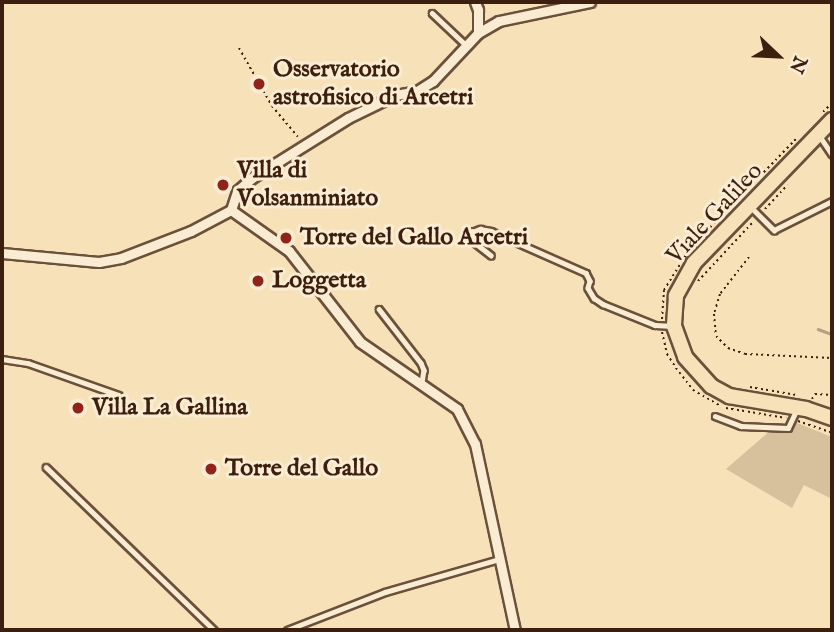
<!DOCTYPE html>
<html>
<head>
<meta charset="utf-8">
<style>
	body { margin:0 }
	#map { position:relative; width:834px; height:632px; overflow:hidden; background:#f6e1b9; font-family:"IM FELL English",serif }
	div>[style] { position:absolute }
	.green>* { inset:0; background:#d7c09c }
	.stream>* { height:2.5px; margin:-1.25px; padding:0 1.25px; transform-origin:1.25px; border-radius:1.25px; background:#b79f7f }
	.path>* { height:2px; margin-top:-1px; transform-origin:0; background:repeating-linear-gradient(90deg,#3d1f0f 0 2px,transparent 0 5.5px) }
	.roads { filter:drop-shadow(2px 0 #6b503a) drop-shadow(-2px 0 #6b503a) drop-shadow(0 2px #6b503a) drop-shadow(0 -2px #6b503a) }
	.service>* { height:4.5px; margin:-2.25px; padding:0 2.25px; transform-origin:2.25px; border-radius:2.25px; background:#f9ecd2 }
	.minor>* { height:9px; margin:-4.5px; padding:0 4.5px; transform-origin:4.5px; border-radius:4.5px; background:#f9ecd2 }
	.primary>* { height:14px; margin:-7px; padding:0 7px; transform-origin:7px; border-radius:7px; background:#f6e1b9 }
	.dots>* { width:19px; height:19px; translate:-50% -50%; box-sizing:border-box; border:4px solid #f9ecd2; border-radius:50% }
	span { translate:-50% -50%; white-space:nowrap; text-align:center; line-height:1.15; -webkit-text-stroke:6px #f9ecd2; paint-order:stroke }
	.poi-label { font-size:24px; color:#3d1f0f; font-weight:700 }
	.left { translate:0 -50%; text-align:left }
	.street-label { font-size:24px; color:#3d1f0f }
	.frame { position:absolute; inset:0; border:4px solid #3d1f0f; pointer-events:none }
	.north { position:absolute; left:743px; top:21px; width:70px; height:70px; -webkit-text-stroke:5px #f9ecd2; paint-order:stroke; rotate:113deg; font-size:19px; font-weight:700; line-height:28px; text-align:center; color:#3d1f0f }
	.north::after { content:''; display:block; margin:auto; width:24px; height:32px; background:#3d1f0f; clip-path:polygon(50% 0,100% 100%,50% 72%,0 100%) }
</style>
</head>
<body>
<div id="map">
	<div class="green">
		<div style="clip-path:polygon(797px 423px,832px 437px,832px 499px,804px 485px,792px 508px,726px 469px,771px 430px,793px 430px)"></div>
	</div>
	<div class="stream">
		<div style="left:818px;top:329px;width:15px;rotate:20deg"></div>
	</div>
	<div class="path">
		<div style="left:239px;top:48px;width:67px;rotate:60.4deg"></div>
		<div style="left:272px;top:106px;width:40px;rotate:50deg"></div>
		<div style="left:823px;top:112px;width:13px;rotate:-45deg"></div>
		<div style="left:765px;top:209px;width:33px;rotate:-47deg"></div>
		<div style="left:749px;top:257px;width:47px;rotate:128.1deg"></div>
		<div style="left:720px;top:294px;width:21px;rotate:107deg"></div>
		<div style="left:714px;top:314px;width:22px;rotate:85deg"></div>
		<div style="left:716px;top:336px;width:17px;rotate:45deg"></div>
		<div style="left:728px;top:348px;width:18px;rotate:19deg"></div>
		<div style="left:745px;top:354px;width:87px;rotate:2.6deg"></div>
		<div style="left:698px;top:281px;width:82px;rotate:-47deg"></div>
		<div style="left:662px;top:319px;width:29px;rotate:-86deg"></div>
		<div style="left:664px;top:290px;width:51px;rotate:-57.9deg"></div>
		<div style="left:691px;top:247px;width:152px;rotate:-45.8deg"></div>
		<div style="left:662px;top:332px;width:23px;rotate:77deg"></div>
		<div style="left:667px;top:354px;width:17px;rotate:57deg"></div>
		<div style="left:676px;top:368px;width:28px;rotate:52deg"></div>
		<div style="left:693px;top:390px;width:32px;rotate:30deg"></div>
		<div style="left:750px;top:387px;width:47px;rotate:9.9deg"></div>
		<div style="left:812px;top:399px;width:6px;rotate:-59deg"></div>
		<div style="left:815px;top:394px;width:17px;rotate:3deg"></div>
		<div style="left:726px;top:408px;width:61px;rotate:9.5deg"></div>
		<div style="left:798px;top:421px;width:36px;rotate:19deg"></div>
	</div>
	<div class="roads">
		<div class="service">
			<div style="left:432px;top:13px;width:47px;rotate:43.3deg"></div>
			<div style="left:819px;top:135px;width:23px;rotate:56deg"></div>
			<div style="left:751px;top:207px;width:33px;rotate:45deg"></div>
			<div style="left:774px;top:230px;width:65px;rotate:-26.6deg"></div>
			<div style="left:491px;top:256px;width:28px;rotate:-142deg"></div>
			<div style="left:469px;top:239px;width:8px;rotate:-67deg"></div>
			<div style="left:472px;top:232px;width:9px;rotate:-21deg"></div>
			<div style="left:480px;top:229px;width:11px;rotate:10deg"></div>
			<div style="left:491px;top:231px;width:104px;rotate:23.9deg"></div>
			<div style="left:586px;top:273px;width:9px;rotate:63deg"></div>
			<div style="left:590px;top:281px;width:7px;rotate:106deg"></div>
			<div style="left:588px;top:288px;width:12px;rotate:59deg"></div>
			<div style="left:594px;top:298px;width:11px;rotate:34deg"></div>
			<div style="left:603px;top:304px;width:56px;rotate:22deg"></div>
			<div style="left:655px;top:325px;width:18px;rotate:3deg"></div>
			<div style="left:379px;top:309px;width:68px;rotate:52.1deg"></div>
			<div style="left:421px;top:363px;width:8px;rotate:67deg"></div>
			<div style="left:424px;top:370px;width:13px;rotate:99deg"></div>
			<div style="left:2px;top:359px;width:26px;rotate:9deg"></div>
			<div style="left:28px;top:363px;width:96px;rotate:19.4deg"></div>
			<div style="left:715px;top:416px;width:28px;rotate:21deg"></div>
			<div style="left:741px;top:426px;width:47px;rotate:2.4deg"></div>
			<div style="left:788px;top:428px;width:21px;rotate:-65deg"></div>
			<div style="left:46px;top:467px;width:234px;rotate:44.1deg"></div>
			<div style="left:287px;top:630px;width:105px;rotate:-21.2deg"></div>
			<div style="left:385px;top:592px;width:119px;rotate:-16.1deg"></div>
		</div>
		<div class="minor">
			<div style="left:475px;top:2px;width:9px;rotate:69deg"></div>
			<div style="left:478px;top:10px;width:23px;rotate:90deg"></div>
			<div style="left:231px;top:210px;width:71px;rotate:35.3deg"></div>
			<div style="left:289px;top:251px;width:115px;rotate:52deg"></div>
			<div style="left:360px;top:342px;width:118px;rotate:34.6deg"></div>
			<div style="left:457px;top:409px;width:39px;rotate:63deg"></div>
			<div style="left:475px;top:444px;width:190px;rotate:77.9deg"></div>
			<div style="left:231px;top:210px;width:20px;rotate:-72deg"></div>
			<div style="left:237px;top:191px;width:20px;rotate:-41deg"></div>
			<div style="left:252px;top:178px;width:113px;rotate:-32deg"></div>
			<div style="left:348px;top:118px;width:52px;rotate:-26.1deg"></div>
			<div style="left:395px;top:95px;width:22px;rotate:-10deg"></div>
			<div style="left:417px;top:91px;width:19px;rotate:-32deg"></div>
			<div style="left:433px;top:81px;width:66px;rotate:-46.8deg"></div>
			<div style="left:478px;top:33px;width:24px;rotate:-30deg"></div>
			<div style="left:499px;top:21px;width:93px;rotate:-11.8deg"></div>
			<div style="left:2px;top:253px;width:97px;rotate:5.3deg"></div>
			<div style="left:99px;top:262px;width:22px;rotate:-10deg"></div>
			<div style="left:121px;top:258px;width:75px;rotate:-21.1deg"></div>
			<div style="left:191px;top:231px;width:45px;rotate:-27.7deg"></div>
		</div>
		<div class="primary">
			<div style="left:832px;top:120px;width:199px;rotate:134deg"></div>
			<div style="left:694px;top:263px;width:38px;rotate:119deg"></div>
			<div style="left:676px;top:296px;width:30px;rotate:94deg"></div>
			<div style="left:674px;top:326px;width:33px;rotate:70deg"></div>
			<div style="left:685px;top:357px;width:39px;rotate:48deg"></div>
			<div style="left:711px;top:386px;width:21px;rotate:29deg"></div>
			<div style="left:729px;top:396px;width:78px;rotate:9.6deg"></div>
			<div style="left:806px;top:409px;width:28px;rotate:19deg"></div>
		</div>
	</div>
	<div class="dots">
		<div style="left:259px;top:84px;background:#8f2418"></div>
		<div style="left:223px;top:185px;background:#8f2418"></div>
		<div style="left:286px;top:238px;background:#8f2418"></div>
		<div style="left:258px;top:281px;background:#8f2418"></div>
		<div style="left:78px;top:408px;background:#8f2418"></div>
		<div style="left:211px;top:469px;background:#8f2418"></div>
	</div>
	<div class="poi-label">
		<span class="left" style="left:273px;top:84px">Osservatorio<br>astrofisico di Arcetri</span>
		<span class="left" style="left:237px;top:185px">Villa di<br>Volsanminiato</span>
		<span class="left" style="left:300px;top:238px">Torre del Gallo Arcetri</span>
		<span class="left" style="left:272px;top:281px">Loggetta</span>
		<span class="left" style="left:92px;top:408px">Villa La Gallina</span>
		<span class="left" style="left:225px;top:469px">Torre del Gallo</span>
	</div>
	<div class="street-label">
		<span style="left:715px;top:214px;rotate:-47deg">Viale Galileo</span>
	</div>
	<div class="frame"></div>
	<div class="north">N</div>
</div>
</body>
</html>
